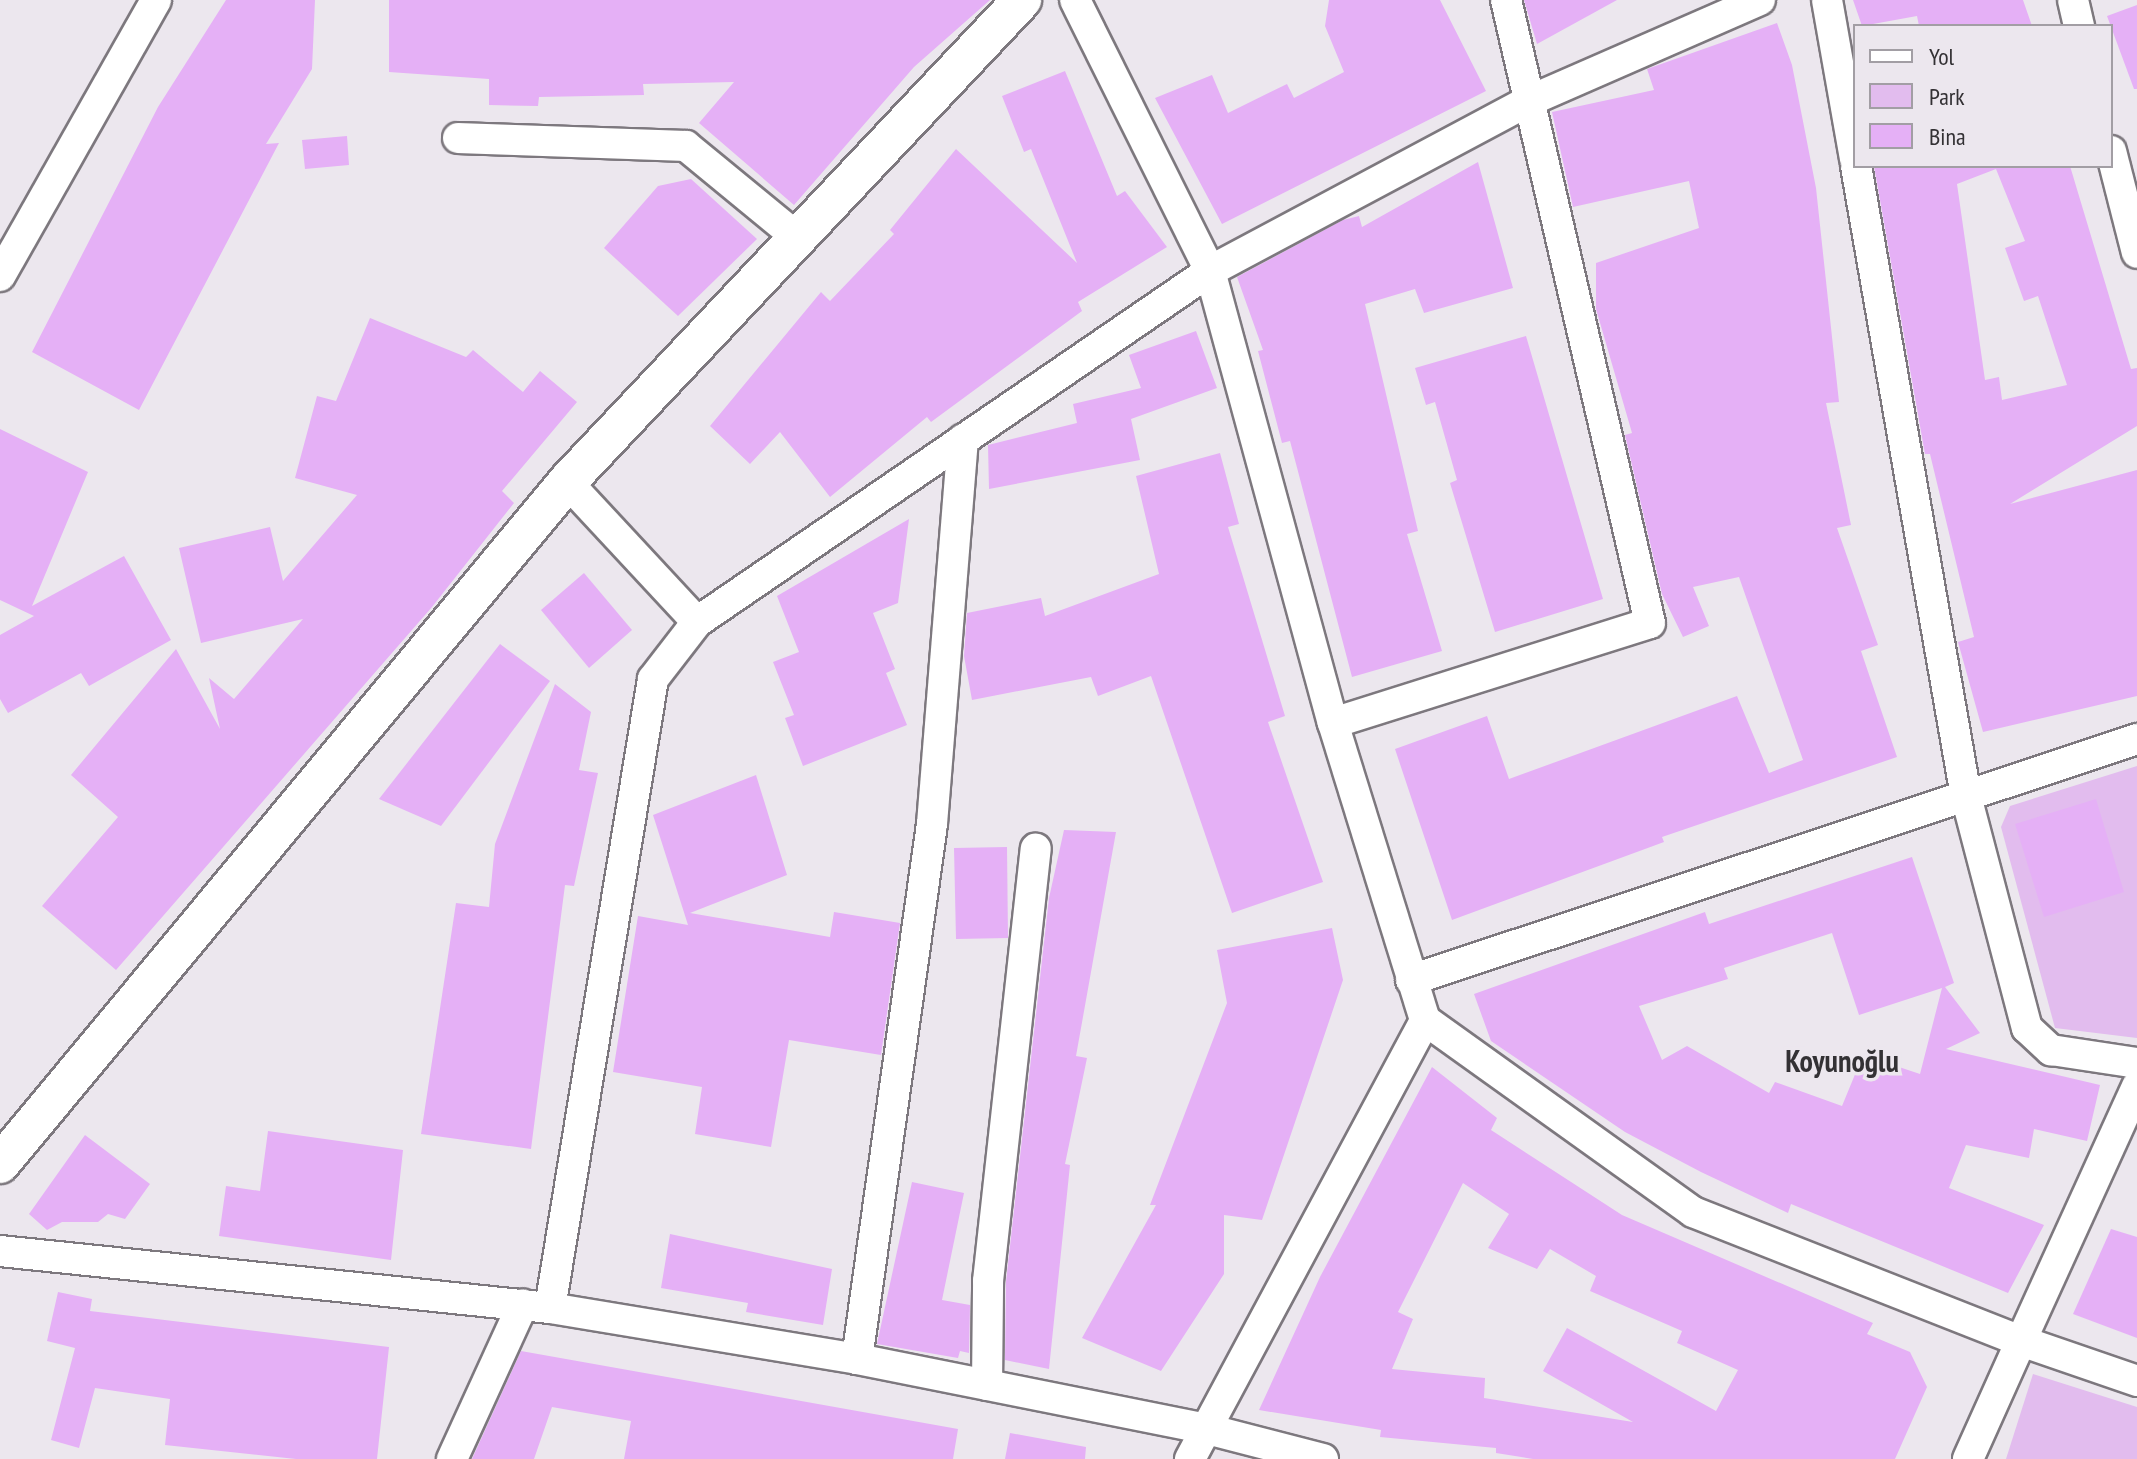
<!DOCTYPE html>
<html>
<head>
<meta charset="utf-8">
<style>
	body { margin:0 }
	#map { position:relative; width:2137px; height:1459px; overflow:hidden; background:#ece7ee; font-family:"PT Sans Narrow",sans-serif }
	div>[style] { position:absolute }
	.green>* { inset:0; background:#e2bcee }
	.building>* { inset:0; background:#e5b0f6 }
	.roads { filter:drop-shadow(2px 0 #7d787e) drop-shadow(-2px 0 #7d787e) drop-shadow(0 2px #7d787e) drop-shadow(0 -2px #7d787e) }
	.minor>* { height:30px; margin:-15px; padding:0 15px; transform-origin:15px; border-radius:15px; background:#fff }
	.major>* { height:38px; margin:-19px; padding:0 19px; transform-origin:19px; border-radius:19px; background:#fff }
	span { translate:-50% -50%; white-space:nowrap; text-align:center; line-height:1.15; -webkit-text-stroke:7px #ece7ee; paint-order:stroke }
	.district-label { font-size:30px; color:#333134; font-weight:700 }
	.legend { position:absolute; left:1853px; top:24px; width:260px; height:144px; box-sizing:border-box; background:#ece7ee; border:2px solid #a29ea4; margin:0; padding:10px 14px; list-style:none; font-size:24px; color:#333134 }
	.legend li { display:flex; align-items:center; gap:16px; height:40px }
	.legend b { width:40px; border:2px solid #a29ea4 }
</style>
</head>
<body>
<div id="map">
	<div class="green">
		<div style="clip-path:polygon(2137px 766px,2137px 1038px,2055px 1028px,2001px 827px,2010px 806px)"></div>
		<div style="clip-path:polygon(2033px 1374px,2137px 1407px,2137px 1459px,2006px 1459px)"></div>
	</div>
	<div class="building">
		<div style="clip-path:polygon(226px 0,315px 0,312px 69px,266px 144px,279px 143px,139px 410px,32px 352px,158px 107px)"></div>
		<div style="clip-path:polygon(389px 0,990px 0,914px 67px,794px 205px,699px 123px,734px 82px,643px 84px,644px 95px,539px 97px,538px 106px,489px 105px,489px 79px,389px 72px)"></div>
		<div style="clip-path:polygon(1329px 0,1440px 0,1486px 91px,1222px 224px,1155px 98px,1212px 75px,1228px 113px,1287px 84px,1294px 98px,1344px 72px,1325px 26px)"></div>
		<div style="clip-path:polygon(1524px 0,1617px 0,1537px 44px)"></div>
		<div style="clip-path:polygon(1853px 0,2023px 0,2032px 26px,1919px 26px,1917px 16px,1862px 26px)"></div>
		<div style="clip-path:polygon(2137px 5px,2137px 89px,2134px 89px,2107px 16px)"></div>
		<div style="clip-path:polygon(1777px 23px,1792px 65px,1816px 188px,1839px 402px,1826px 403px,1851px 525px,1837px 528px,1878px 645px,1861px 651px,1897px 757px,1662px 837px,1664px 842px,1452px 920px,1395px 749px,1487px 716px,1509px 779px,1737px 696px,1769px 773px,1803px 760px,1739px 577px,1693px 587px,1709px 626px,1683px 637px,1662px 594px,1625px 435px,1632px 433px,1596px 309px,1596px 263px,1699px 228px,1689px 181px,1573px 207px,1552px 112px,1654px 90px,1647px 69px)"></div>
		<div style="clip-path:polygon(1065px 71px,1117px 196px,1125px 191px,1167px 247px,1078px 302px,1082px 311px,931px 422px,927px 417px,830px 497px,780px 432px,750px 464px,710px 426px,821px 292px,830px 301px,894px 234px,890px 230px,956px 149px,1077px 263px,1031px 149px,1024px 152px,1002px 96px)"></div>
		<div style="clip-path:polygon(347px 136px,349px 165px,305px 169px,302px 140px)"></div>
		<div style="clip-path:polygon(1478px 162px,1513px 288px,1424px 313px,1415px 289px,1365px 304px,1418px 531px,1407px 534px,1442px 651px,1352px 677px,1290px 441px,1282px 443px,1258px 351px,1263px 350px,1237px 277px,1343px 220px,1359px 216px,1362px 227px)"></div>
		<div style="clip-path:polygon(evenodd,1874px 166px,2070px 166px,2131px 369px,2137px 368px,2137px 426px,2010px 504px,2137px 470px,2137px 696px,1983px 732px,1958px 642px,1974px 637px,1930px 454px,1925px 454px,1874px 166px,1996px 169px,2025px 241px,2005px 248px,2024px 301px,2038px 296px,2067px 385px,2002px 400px,1999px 377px,1985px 380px,1957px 184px,1996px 169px)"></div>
		<div style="clip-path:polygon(691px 179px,757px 239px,678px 316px,604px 248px,658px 186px)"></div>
		<div style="clip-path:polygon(370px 318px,466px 357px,473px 350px,523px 392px,540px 371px,577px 402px,502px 491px,514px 503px,432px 607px,116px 970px,42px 906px,118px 817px,71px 775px,176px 649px,220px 729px,209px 678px,234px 699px,303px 619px,201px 643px,179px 548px,270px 527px,283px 581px,357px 495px,295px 478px,317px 396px,336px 401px)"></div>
		<div style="clip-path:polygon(1196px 331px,1217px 388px,1131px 419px,1140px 460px,989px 489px,988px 445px,1077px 423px,1073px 404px,1141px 388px,1129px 355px)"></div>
		<div style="clip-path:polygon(1526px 336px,1603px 599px,1495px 632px,1450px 483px,1457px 480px,1435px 402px,1426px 405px,1415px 368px)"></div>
		<div style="clip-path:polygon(0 429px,88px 472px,32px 606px,124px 556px,171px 640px,89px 686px,81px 673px,8px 713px,0 699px,0 635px,34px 616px,0 600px)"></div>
		<div style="clip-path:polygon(1220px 453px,1239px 524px,1228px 527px,1285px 716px,1268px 722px,1323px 882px,1232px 913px,1151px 676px,1098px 696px,1091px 677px,972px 700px,964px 656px,967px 613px,1041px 598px,1045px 616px,1159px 574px,1136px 476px)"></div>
		<div style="clip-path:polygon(909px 519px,898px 603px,873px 613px,895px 669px,886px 673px,907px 725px,803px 766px,785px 718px,794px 715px,773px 662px,799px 652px,777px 596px)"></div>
		<div style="clip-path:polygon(584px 573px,632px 630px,589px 668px,541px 610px)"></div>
		<div style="clip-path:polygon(500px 644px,550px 681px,441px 826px,379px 799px)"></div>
		<div style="clip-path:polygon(555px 684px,591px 712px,579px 770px,598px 773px,574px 886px,565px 885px,531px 1149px,421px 1134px,456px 903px,489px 907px,495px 844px)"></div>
		<div style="clip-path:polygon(756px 775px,787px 875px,690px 913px,830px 937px,834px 912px,900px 923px,881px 1055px,789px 1040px,771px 1147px,695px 1134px,702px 1087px,613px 1072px,638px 916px,688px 925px,653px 815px)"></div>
		<div style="clip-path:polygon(2096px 799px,2124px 892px,2044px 917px,2015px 824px)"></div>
		<div style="clip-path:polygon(1064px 830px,1116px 832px,1076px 1056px,1087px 1058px,1065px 1164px,1070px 1165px,1049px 1369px,1005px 1360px,1006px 1282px,1049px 898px)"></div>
		<div style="clip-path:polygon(1007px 847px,1008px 938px,956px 939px,954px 848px)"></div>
		<div style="clip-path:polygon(evenodd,1912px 857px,1954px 983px,1945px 987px,1980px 1033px,1946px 1049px,2100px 1085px,2087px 1141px,2034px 1129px,2029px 1158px,1966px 1145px,1949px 1188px,2044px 1225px,2008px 1293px,1791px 1204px,1788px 1213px,1701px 1172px,1625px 1132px,1491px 1041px,1474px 994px,1705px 912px,1709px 924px,1912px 857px,1832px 933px,1859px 1015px,1942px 988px,1920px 1074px,1863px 1055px,1842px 1106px,1775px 1082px,1769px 1093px,1687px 1046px,1662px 1060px,1639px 1006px,1728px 979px,1724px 968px,1832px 933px)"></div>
		<div style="clip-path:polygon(1332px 928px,1343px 980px,1262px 1220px,1224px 1215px,1224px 1274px,1161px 1371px,1082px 1338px,1156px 1205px,1150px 1205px,1227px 1003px,1217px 950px)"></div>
		<div style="clip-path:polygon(evenodd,1432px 1067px,1497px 1118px,1491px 1130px,1622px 1215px,1873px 1323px,1867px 1334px,1910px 1352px,1927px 1387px,1895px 1459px,1533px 1459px,1496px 1453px,1496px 1448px,1380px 1437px,1381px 1430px,1259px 1410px,1320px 1277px,1432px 1067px,1463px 1183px,1509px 1214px,1488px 1248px,1537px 1269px,1550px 1249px,1596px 1276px,1590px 1291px,1682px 1331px,1677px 1343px,1738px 1370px,1716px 1411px,1567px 1328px,1543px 1371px,1633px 1422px,1484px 1398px,1485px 1378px,1392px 1369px,1413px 1319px,1398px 1312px,1463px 1183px)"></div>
		<div style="clip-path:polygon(268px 1131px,403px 1150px,391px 1260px,219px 1236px,226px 1186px,260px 1191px)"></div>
		<div style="clip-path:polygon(85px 1135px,150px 1184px,125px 1219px,108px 1214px,98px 1222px,62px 1222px,47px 1230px,29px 1214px)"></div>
		<div style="clip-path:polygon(912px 1182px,964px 1193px,942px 1300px,970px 1305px,969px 1353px,960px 1351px,958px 1358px,877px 1344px)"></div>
		<div style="clip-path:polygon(2111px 1229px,2137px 1237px,2137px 1338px,2073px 1314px)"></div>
		<div style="clip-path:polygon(670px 1234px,832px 1269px,823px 1325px,746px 1312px,748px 1303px,661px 1288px)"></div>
		<div style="clip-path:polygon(58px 1292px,92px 1299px,90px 1311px,389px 1347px,377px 1459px,296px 1459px,165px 1445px,170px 1399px,95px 1388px,79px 1448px,51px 1440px,75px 1348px,47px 1341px)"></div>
		<div style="clip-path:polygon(521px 1351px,958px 1429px,953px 1459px,624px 1459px,631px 1421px,552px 1407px,534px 1459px,472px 1459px)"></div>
		<div style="clip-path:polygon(1010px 1433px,1086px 1447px,1085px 1459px,1005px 1459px)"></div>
	</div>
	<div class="roads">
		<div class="minor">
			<div style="left:1075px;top:0;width:303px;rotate:63.5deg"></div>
			<div style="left:1210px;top:271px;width:468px;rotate:74.8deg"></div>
			<div style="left:1827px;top:0;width:161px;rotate:80deg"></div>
			<div style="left:2073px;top:0;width:27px;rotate:77deg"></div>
			<div style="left:458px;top:138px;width:228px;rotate:2deg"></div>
			<div style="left:686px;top:146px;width:145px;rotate:39.4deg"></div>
			<div style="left:2111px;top:151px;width:105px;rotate:75.7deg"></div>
			<div style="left:1856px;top:166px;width:640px;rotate:80.1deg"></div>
			<div style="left:1966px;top:796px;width:240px;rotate:75.3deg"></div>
			<div style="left:2027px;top:1028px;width:33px;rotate:43deg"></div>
			<div style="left:2051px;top:1050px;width:87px;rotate:8.6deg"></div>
			<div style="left:0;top:276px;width:317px;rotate:-60.5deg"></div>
			<div style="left:567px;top:482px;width:191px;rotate:47.1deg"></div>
			<div style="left:1411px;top:980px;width:765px;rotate:-18.36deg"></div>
			<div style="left:1425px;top:1020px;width:311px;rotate:-107.2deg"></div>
			<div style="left:1333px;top:723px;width:332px;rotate:-17.5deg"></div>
			<div style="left:1650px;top:623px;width:639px;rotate:-103.01deg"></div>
			<div style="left:0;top:1251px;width:553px;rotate:5.92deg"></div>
			<div style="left:550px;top:1308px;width:311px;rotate:9.4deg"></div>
			<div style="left:857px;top:1359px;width:353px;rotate:11.3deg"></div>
			<div style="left:1203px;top:1428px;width:124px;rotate:14.5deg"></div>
			<div style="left:550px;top:1308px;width:637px;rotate:-80.7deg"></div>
			<div style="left:653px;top:679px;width:72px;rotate:-52.3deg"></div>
			<div style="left:697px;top:622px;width:622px;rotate:-34.38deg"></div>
			<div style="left:1210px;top:271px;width:361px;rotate:-28.1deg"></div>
			<div style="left:1529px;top:101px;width:252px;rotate:-23.6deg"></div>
			<div style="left:857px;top:1359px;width:540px;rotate:-82.02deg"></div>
			<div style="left:932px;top:824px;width:386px;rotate:-85.4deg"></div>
			<div style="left:987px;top:1385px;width:104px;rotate:-89.4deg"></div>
			<div style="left:988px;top:1281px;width:435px;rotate:-83.7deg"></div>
			<div style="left:452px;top:1459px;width:170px;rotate:-65.4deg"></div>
			<div style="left:1190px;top:1459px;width:498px;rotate:-61.8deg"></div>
			<div style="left:1425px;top:1020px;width:330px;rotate:35.6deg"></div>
			<div style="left:1693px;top:1212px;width:352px;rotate:21.5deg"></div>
			<div style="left:2021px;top:1341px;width:280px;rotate:-65.5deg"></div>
			<div style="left:1968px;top:1459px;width:129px;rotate:-65.8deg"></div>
			<div style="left:2021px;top:1341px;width:123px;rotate:19deg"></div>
		</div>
		<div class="major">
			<div style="left:0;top:1164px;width:887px;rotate:-50.26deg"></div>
			<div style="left:567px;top:482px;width:663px;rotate:-46.65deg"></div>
		</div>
	</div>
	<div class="district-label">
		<span style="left:1842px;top:1061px">Koyunoğlu</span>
	</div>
	<ul class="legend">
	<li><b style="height:10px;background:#fff"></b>Yol</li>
	<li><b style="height:22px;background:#e2bcee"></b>Park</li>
	<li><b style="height:22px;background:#e5b0f6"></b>Bina</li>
	</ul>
</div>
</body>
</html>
